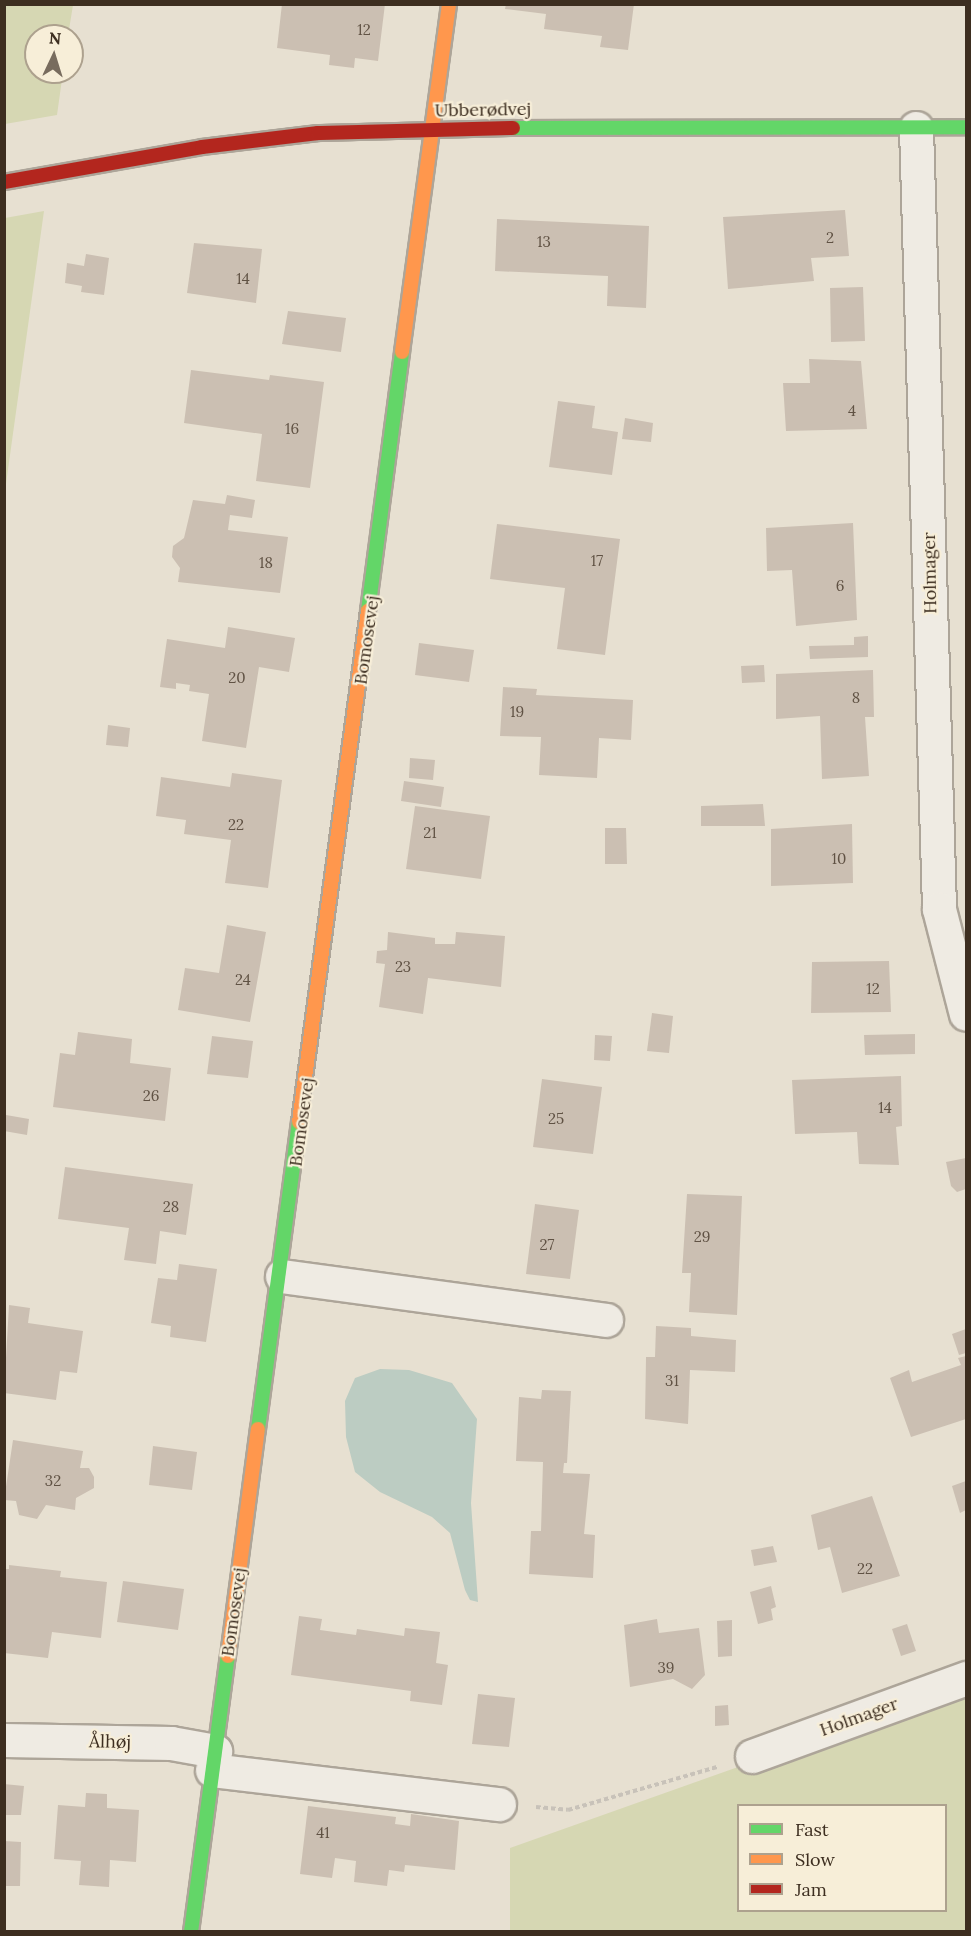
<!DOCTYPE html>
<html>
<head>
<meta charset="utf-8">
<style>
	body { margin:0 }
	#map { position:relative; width:971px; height:1936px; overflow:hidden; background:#e7e0d1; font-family:Lora,serif }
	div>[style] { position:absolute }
	.green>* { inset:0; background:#d6d7b3 }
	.water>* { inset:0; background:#bcccc2 }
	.building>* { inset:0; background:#cbbfb2 }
	.path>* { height:4px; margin-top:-2px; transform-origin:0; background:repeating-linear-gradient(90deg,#c8c2b9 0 4.5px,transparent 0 7.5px) }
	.roads { filter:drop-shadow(2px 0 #ada599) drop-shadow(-2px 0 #ada599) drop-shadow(0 2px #ada599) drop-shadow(0 -2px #ada599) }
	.street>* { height:33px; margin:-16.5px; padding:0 16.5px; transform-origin:16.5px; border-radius:16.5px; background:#efebe3 }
	.fast>* { height:14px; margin:-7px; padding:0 7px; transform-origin:7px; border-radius:7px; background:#63d668 }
	.slow>* { height:14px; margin:-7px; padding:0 7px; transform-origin:7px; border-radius:7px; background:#ff974d }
	.jam>* { height:14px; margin:-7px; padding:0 7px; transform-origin:7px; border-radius:7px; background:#b3261e }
	span { translate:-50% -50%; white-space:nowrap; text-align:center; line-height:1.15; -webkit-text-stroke:4.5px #f7eed8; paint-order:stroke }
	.number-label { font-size:15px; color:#605244 }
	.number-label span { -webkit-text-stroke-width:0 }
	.street-label { font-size:18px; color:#3d2e20 }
	.frame { position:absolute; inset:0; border:6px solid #3d2e20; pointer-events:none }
	.legend { position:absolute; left:737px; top:1804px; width:210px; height:108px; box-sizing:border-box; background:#f7eed8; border:2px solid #ada18e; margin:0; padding:8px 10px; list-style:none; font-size:18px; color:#3d2e20 }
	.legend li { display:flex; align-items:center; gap:12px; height:30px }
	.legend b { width:30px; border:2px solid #ada18e }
	.north { position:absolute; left:24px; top:24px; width:60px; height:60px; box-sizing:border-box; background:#f7eed8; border:2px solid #ada18e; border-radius:50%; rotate:4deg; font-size:16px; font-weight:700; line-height:24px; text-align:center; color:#3d2e20 }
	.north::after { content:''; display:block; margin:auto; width:21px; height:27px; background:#786c5e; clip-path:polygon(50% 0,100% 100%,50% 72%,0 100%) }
</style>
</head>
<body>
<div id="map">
	<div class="green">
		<div style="clip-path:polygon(5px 4px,73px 5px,68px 36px,36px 36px,36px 72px,63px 72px,57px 115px,5px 124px)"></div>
		<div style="clip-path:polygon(44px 211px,5px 491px,5px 218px)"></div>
		<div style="clip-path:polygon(evenodd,966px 1686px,966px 1931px,510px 1931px,510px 1848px,966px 1686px,738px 1806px,946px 1806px,946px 1910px,738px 1910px,738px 1806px)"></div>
	</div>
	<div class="water">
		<div style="clip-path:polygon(380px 1369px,409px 1370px,452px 1383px,477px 1419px,471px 1503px,478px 1602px,470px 1600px,465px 1590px,450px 1533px,432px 1517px,380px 1492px,355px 1472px,346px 1437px,345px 1401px,355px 1378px)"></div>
	</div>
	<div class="building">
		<div style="clip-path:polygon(282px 4px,385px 4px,378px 61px,355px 58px,354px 68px,329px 65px,330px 55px,277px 48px)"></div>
		<div style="clip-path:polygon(506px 4px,634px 4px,628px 50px,600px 47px,602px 36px,544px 29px,546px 14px,505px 9px)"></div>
		<div style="clip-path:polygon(845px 210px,849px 256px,811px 258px,814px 281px,728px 289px,723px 217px)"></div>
		<div style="clip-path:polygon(497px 219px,649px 226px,646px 308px,607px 306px,608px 276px,495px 271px)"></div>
		<div style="clip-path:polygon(194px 243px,262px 249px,256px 303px,187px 293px)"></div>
		<div style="clip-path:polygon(86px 254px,109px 258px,104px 295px,81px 292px,82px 286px,65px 283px,67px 263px,84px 266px)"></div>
		<div style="clip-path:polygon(863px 287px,865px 341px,831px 342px,830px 288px)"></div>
		<div style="clip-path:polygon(288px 311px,346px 318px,341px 352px,282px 344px)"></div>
		<div style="clip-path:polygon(809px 359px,861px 361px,867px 429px,786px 431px,783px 383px,810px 383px)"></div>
		<div style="clip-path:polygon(191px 370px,269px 380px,270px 375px,324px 382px,310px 488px,256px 481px,262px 434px,184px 423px)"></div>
		<div style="clip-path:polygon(558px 401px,595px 406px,592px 428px,618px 432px,612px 475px,549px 467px)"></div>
		<div style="clip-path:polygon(625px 418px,653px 423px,651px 442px,622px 439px)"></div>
		<div style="clip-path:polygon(227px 495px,255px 500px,252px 518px,230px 515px,228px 530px,288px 537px,280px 593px,178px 582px,180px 568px,172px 557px,173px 546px,184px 538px,193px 500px,225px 504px)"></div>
		<div style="clip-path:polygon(853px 523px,857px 620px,796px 626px,792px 570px,767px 571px,766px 528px)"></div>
		<div style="clip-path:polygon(497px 524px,620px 539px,605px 655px,557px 649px,565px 588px,490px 579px)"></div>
		<div style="clip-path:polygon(228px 627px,295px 638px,289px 672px,259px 667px,246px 748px,202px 741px,209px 694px,189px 691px,190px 685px,176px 683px,176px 689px,160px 687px,167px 639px,225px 648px)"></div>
		<div style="clip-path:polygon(868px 636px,868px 657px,810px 659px,809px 646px,854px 645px,854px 637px)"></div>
		<div style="clip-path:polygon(419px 643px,474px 650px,469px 682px,415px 675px)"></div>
		<div style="clip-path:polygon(764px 665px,765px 682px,742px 683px,741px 666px)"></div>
		<div style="clip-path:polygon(873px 670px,874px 717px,865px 717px,869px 776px,822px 779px,820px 716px,776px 719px,776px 674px)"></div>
		<div style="clip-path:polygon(503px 687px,537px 689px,536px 695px,633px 700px,631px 740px,599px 738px,597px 778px,539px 775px,541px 737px,500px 736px)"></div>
		<div style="clip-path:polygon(108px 725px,130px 728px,128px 747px,106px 745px)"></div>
		<div style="clip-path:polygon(410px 758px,435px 760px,433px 780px,409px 778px)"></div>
		<div style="clip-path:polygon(232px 773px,282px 780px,268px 888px,225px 883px,231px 840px,184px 834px,186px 820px,156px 816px,161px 777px,230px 787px)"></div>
		<div style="clip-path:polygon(404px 781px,444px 787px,441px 807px,401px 801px)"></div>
		<div style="clip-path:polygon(763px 804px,765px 826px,701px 826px,701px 806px)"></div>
		<div style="clip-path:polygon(415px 806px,490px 816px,481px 879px,406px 869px)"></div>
		<div style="clip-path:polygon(852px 824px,853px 883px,771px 886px,771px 829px)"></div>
		<div style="clip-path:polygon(605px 828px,626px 828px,627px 864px,605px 864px)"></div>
		<div style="clip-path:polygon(227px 925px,266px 932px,250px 1022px,178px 1010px,185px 968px,219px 973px)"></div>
		<div style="clip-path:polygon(388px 932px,435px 938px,435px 944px,455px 944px,456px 932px,505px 936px,501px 987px,428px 978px,423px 1014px,379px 1007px,385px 964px,376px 963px,377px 951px,387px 950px)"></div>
		<div style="clip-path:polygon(889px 961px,891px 1012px,811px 1013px,812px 962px)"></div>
		<div style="clip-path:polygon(652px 1013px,673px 1016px,669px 1053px,647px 1051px)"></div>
		<div style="clip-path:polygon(78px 1032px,132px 1039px,130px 1063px,171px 1068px,165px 1121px,53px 1107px,60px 1053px,75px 1055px)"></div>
		<div style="clip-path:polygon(915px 1034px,915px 1054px,865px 1055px,864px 1035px)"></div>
		<div style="clip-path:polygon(595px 1035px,612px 1036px,610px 1061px,594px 1060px)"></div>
		<div style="clip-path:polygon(212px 1036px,253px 1041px,248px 1078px,207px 1074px)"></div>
		<div style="clip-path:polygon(901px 1076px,902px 1126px,896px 1127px,899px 1165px,859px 1164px,857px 1132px,795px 1134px,792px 1080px)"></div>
		<div style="clip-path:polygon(542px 1079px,602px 1087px,593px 1154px,533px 1147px)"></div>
		<div style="clip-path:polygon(6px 1115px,29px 1119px,27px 1135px,4px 1131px)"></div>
		<div style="clip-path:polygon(966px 1158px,966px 1189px,957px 1192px,951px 1186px,946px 1162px)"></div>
		<div style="clip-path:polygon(65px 1167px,193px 1184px,186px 1235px,160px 1231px,156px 1264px,124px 1260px,129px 1228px,58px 1219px)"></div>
		<div style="clip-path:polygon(687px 1194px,742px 1196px,737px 1315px,689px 1312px,691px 1273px,682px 1273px)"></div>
		<div style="clip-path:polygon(535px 1204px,579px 1210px,570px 1279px,526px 1274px)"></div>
		<div style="clip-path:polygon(179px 1264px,217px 1269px,206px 1342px,170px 1337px,171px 1326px,151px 1323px,158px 1278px,177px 1280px)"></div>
		<div style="clip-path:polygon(9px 1305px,30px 1308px,28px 1323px,83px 1331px,77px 1373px,60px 1371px,56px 1400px,4px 1393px)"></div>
		<div style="clip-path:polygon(656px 1326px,691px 1328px,691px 1336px,736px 1340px,735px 1372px,690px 1370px,688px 1424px,645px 1419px,646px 1357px,655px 1357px)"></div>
		<div style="clip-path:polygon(966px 1329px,966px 1353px,959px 1355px,952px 1334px)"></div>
		<div style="clip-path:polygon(966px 1356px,966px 1419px,911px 1437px,890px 1378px,909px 1370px,912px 1382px,961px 1365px,958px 1358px)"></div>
		<div style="clip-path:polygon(542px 1390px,571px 1391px,567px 1463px,564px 1463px,563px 1473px,590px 1474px,584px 1534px,595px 1535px,593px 1578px,529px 1574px,531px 1531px,541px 1531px,543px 1462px,516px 1461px,519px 1397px,541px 1399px)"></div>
		<div style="clip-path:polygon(13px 1440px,83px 1451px,80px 1468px,89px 1468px,94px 1477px,94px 1488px,76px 1498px,75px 1510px,46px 1505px,37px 1519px,19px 1515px,16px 1501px,4px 1500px)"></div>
		<div style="clip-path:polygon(153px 1446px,197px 1452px,192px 1490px,149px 1485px)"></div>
		<div style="clip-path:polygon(966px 1481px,966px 1510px,960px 1513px,952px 1486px)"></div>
		<div style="clip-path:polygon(872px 1496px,900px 1576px,842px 1593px,830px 1547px,818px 1550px,811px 1515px)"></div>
		<div style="clip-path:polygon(773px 1546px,777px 1562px,754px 1566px,751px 1550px)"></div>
		<div style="clip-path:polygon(9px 1565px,61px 1571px,60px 1577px,107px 1582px,101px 1638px,52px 1632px,48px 1658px,4px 1653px,4px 1569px,9px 1569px)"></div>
		<div style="clip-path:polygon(123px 1581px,184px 1589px,178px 1630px,117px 1622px)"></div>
		<div style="clip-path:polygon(771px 1586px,776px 1607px,771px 1609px,773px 1620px,758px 1624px,750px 1592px)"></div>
		<div style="clip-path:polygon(299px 1616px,322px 1619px,320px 1630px,356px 1635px,357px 1629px,404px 1636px,405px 1628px,440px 1632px,436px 1663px,448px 1665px,442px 1705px,410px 1701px,411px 1691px,291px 1675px)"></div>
		<div style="clip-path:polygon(657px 1619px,659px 1633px,699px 1628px,705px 1675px,692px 1689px,673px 1679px,630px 1687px,624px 1625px)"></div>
		<div style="clip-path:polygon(732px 1620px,732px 1656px,718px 1657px,717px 1621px)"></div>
		<div style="clip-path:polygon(907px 1624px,916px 1651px,901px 1656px,892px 1629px)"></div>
		<div style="clip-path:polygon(478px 1694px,515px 1698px,509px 1747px,472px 1744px)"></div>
		<div style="clip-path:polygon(728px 1705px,729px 1725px,715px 1726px,715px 1706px)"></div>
		<div style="clip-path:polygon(4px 1784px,24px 1786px,21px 1815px,4px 1815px)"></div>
		<div style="clip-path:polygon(86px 1793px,107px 1794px,107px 1808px,139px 1810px,136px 1862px,110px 1860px,109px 1887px,79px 1885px,81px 1861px,54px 1859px,58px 1805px,85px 1807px)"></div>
		<div style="clip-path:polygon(308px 1806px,396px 1817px,395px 1824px,410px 1826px,411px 1814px,459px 1821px,455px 1870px,405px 1865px,404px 1872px,389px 1870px,387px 1886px,354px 1882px,356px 1861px,335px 1858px,332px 1878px,300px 1874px)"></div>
		<div style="clip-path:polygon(4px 1841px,21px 1842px,20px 1886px,4px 1886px)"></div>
	</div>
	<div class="path">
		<div style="left:536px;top:1807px;width:32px;rotate:5deg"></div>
		<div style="left:568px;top:1810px;width:155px;rotate:-16.1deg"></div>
	</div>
	<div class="roads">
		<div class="street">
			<div style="left:916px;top:128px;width:781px;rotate:88.31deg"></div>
			<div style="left:939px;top:909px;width:108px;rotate:75.6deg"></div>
			<div style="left:282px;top:1276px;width:327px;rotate:7.7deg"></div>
			<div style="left:4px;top:1740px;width:167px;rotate:1deg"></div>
			<div style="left:171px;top:1743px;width:45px;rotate:10.3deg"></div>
			<div style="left:752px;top:1756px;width:228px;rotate:-20deg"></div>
			<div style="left:212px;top:1770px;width:289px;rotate:6.8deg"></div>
		</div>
		<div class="fast">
			<div style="left:513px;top:128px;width:453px;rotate:-0.1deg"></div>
			<div style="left:368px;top:611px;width:261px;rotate:-82.5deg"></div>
			<div style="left:258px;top:1429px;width:310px;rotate:-82.4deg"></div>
			<div style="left:191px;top:1932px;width:278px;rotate:-82.4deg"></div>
		</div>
		<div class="slow">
			<div style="left:402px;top:352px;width:351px;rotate:-82.3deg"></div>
			<div style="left:299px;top:1122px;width:516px;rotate:-82.31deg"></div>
			<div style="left:228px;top:1656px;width:229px;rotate:-82.5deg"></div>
		</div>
		<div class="jam">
			<div style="left:4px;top:182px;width:201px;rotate:-10deg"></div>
			<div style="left:202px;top:147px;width:117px;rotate:-6.9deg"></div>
			<div style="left:318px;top:133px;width:195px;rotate:-1.5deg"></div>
		</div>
	</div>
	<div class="number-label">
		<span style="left:364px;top:30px">12</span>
		<span style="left:830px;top:238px">2</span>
		<span style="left:544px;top:242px">13</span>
		<span style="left:243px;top:279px">14</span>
		<span style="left:852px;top:411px">4</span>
		<span style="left:292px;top:429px">16</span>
		<span style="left:597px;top:561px">17</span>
		<span style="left:266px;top:563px">18</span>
		<span style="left:840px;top:586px">6</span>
		<span style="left:237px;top:678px">20</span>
		<span style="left:856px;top:698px">8</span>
		<span style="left:517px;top:712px">19</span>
		<span style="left:236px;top:825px">22</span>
		<span style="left:430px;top:833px">21</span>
		<span style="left:839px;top:859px">10</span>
		<span style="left:403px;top:967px">23</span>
		<span style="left:243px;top:980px">24</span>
		<span style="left:873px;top:989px">12</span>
		<span style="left:151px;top:1096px">26</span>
		<span style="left:885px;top:1108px">14</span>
		<span style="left:556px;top:1119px">25</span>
		<span style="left:171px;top:1207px">28</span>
		<span style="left:702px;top:1237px">29</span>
		<span style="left:547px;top:1245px">27</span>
		<span style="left:672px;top:1381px">31</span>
		<span style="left:53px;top:1481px">32</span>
		<span style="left:865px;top:1569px">22</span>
		<span style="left:666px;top:1668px">39</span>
		<span style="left:323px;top:1833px">41</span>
	</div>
	<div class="street-label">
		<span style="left:483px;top:110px;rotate:-1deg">Ubberødvej</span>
		<span style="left:930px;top:573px;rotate:-91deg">Holmager</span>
		<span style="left:367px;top:640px;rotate:-82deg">Bomosevej</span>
		<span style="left:302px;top:1122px;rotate:-82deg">Bomosevej</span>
		<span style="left:234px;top:1612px;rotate:-82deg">Bomosevej</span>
		<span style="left:859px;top:1717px;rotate:-20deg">Holmager</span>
		<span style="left:110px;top:1742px;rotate:1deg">Ålhøj</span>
	</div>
	<div class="frame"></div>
	<ul class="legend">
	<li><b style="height:8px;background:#63d668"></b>Fast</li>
	<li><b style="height:8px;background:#ff974d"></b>Slow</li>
	<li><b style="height:8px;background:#b3261e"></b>Jam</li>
	</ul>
	<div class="north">N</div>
</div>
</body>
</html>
